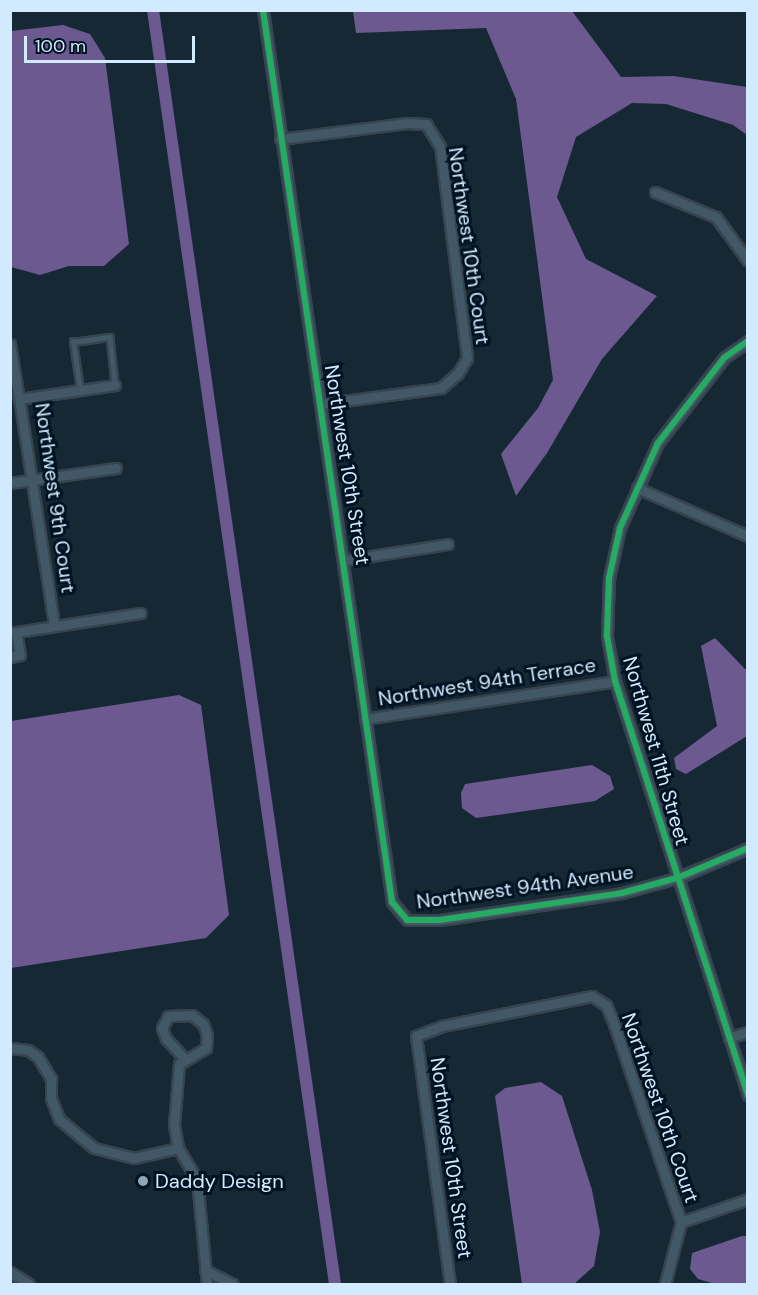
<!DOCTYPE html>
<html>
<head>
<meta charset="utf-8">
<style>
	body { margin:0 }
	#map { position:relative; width:758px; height:1295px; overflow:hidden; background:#152834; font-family:"DM Sans",sans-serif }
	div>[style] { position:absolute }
	.water>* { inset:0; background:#6c5990 }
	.canal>* { height:12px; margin:-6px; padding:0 6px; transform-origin:6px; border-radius:6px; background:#6c5990 }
	.roads { filter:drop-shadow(2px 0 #37444f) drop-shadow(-2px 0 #37444f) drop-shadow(0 2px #37444f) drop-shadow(0 -2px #37444f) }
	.lane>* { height:4.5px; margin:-2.25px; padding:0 2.25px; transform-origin:2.25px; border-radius:2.25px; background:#425867 }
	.street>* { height:9px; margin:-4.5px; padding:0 4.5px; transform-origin:4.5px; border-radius:4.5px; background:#425867 }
	.cycleway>* { height:6px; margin:-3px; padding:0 3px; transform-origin:3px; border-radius:3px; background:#26ab63 }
	.dots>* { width:16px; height:16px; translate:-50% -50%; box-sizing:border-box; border:3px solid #001323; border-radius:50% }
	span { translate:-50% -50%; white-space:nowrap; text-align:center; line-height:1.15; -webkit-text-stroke:6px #001323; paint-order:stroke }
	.street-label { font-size:20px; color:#d1eafd }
	.poi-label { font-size:20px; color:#d1eafd }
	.left { translate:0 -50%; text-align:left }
	.frame { position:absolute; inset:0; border:12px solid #d1eafd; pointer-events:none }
	.scale { position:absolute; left:24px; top:36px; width:171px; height:27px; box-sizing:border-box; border:3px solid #d1eafd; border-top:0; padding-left:8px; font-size:18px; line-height:21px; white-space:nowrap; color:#d1eafd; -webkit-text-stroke:4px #001323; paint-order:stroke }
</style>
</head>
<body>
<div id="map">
	<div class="water">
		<div style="clip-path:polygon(353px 11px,572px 11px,621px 77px,674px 76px,747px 87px,747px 135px,733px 125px,666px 104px,632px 103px,576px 137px,557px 197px,586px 259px,657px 296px,602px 359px,547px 453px,516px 496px,501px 454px,538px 408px,553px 380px,516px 99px,486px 28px,356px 33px)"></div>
		<div style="clip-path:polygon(63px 25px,90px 34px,105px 58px,129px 244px,104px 266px,69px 266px,40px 275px,11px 267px,11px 31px)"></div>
		<div style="clip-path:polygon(715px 638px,747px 671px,747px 736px,686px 774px,676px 769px,674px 758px,717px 726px,701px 646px)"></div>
		<div style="clip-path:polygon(179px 695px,201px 705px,229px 915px,206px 938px,11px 968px,11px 721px)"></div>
		<div style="clip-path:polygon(592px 765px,610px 776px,614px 789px,595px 801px,476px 818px,462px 808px,461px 793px,465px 784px)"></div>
		<div style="clip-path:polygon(541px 1082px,562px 1096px,592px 1190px,600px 1232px,594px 1266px,574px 1284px,522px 1284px,495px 1096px,505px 1088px)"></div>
		<div style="clip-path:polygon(742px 1236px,747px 1236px,747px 1284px,715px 1284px,698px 1279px,690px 1269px,692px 1253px)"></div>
	</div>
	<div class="canal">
		<div style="left:153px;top:10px;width:1287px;rotate:81.87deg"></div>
	</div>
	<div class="roads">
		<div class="lane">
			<div style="left:80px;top:390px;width:49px;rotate:-98.3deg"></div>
			<div style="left:73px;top:342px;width:37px;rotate:-8deg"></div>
			<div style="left:110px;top:337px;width:47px;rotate:83.9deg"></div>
		</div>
		<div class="street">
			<div style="left:263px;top:10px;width:901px;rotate:81.77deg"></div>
			<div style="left:392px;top:902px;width:23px;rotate:50deg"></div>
			<div style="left:407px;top:920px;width:33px"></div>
			<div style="left:440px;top:920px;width:184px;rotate:-8.4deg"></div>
			<div style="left:622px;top:893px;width:57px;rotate:-15.3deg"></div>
			<div style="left:677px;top:878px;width:77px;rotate:-22.9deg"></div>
			<div style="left:280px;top:139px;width:128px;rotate:-7.2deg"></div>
			<div style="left:407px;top:123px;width:19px;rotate:3deg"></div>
			<div style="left:426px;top:124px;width:26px;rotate:58deg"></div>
			<div style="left:440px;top:146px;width:214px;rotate:82.7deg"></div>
			<div style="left:467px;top:358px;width:17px;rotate:121deg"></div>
			<div style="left:458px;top:373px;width:23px;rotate:139deg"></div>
			<div style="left:441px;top:388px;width:121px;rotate:172.4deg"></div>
			<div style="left:655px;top:192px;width:66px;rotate:22.3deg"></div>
			<div style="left:716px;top:217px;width:54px;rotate:54deg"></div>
			<div style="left:748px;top:341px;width:29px;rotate:145deg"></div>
			<div style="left:724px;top:358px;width:108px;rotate:127.8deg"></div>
			<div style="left:658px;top:443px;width:93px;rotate:114.1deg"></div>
			<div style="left:620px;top:528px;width:51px;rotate:102.4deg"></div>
			<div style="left:609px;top:578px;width:58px;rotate:92deg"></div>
			<div style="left:607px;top:636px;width:46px;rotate:79.9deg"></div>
			<div style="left:615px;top:681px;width:435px;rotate:72.2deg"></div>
			<div style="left:10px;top:344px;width:56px;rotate:80.7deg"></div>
			<div style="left:10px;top:483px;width:107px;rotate:-8.1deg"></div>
			<div style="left:637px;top:488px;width:121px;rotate:23.4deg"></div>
			<div style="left:345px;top:560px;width:104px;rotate:-8.8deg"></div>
			<div style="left:54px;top:624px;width:228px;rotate:-98.8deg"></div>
			<div style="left:19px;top:399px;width:97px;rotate:-8.3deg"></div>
			<div style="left:10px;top:633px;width:132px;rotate:-8.7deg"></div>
			<div style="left:10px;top:657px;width:10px;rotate:-11deg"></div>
			<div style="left:20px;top:655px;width:23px;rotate:-100deg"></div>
			<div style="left:365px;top:719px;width:253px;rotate:-8.6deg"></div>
			<div style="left:729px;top:1038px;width:20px;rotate:-18deg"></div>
			<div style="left:10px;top:1048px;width:18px;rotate:6deg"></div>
			<div style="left:28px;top:1050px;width:12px;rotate:35deg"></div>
			<div style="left:38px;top:1057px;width:26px;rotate:59deg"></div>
			<div style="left:51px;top:1079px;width:19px;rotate:90deg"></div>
			<div style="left:51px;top:1098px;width:22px;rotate:69deg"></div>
			<div style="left:59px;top:1119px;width:45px;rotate:39.6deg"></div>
			<div style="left:94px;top:1148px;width:41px;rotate:14deg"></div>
			<div style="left:134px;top:1158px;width:45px;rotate:-12.8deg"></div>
			<div style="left:184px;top:1058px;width:26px;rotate:-133deg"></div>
			<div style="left:166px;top:1039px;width:12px;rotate:-110deg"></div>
			<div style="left:162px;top:1028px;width:13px;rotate:-63deg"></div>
			<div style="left:168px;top:1016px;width:24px;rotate:-2deg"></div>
			<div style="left:192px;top:1015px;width:14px;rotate:39deg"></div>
			<div style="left:203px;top:1024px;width:12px;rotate:70deg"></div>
			<div style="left:207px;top:1035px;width:13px;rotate:94deg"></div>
			<div style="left:206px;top:1048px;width:31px;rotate:149deg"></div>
			<div style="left:179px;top:1064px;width:61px;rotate:94.7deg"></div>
			<div style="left:174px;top:1125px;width:23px;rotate:80deg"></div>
			<div style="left:178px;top:1148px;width:37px;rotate:59deg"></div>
			<div style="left:197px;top:1180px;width:104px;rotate:84.5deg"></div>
			<div style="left:681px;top:1222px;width:71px;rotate:-18.9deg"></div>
			<div style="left:205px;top:1270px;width:31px;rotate:27deg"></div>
			<div style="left:10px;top:1272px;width:22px;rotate:32deg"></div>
			<div style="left:450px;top:1284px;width:250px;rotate:-97.8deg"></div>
			<div style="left:416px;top:1036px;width:28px;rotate:-21deg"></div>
			<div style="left:442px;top:1026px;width:153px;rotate:-11.3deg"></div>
			<div style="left:592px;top:996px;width:17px;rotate:33deg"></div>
			<div style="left:606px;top:1005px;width:21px;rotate:67deg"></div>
			<div style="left:614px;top:1024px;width:209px;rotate:71.3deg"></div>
			<div style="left:681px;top:1222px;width:64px;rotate:104.5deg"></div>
		</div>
	</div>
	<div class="cycleway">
		<div style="left:263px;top:10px;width:901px;rotate:81.77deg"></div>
		<div style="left:392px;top:902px;width:23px;rotate:50deg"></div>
		<div style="left:407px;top:920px;width:33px"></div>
		<div style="left:440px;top:920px;width:184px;rotate:-8.4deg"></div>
		<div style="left:622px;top:893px;width:57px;rotate:-15.3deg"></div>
		<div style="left:677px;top:878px;width:77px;rotate:-22.9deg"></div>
		<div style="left:748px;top:341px;width:29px;rotate:145deg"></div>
		<div style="left:724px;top:358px;width:108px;rotate:127.8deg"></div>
		<div style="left:658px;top:443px;width:93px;rotate:114.1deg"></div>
		<div style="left:620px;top:528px;width:51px;rotate:102.4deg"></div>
		<div style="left:609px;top:578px;width:58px;rotate:92deg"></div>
		<div style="left:607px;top:636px;width:46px;rotate:79.9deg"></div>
		<div style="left:615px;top:681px;width:435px;rotate:72.2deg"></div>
	</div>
	<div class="dots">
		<div style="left:143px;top:1181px;background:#8fa6b7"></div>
	</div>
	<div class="street-label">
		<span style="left:469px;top:246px;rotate:82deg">Northwest 10th Court</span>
		<span style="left:347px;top:465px;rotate:81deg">Northwest 10th Street</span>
		<span style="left:55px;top:498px;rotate:82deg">Northwest 9th Court</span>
		<span style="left:487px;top:682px;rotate:-9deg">Northwest 94th Terrace</span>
		<span style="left:656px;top:751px;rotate:74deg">Northwest 11th Street</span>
		<span style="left:525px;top:887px;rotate:-8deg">Northwest 94th Avenue</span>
		<span style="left:660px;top:1108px;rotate:71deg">Northwest 10th Court</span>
		<span style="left:451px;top:1158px;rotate:82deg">Northwest 10th Street</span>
	</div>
	<div class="poi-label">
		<span class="left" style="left:155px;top:1181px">Daddy Design</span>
	</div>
	<div class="frame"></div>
	<div class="scale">100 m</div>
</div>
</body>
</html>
